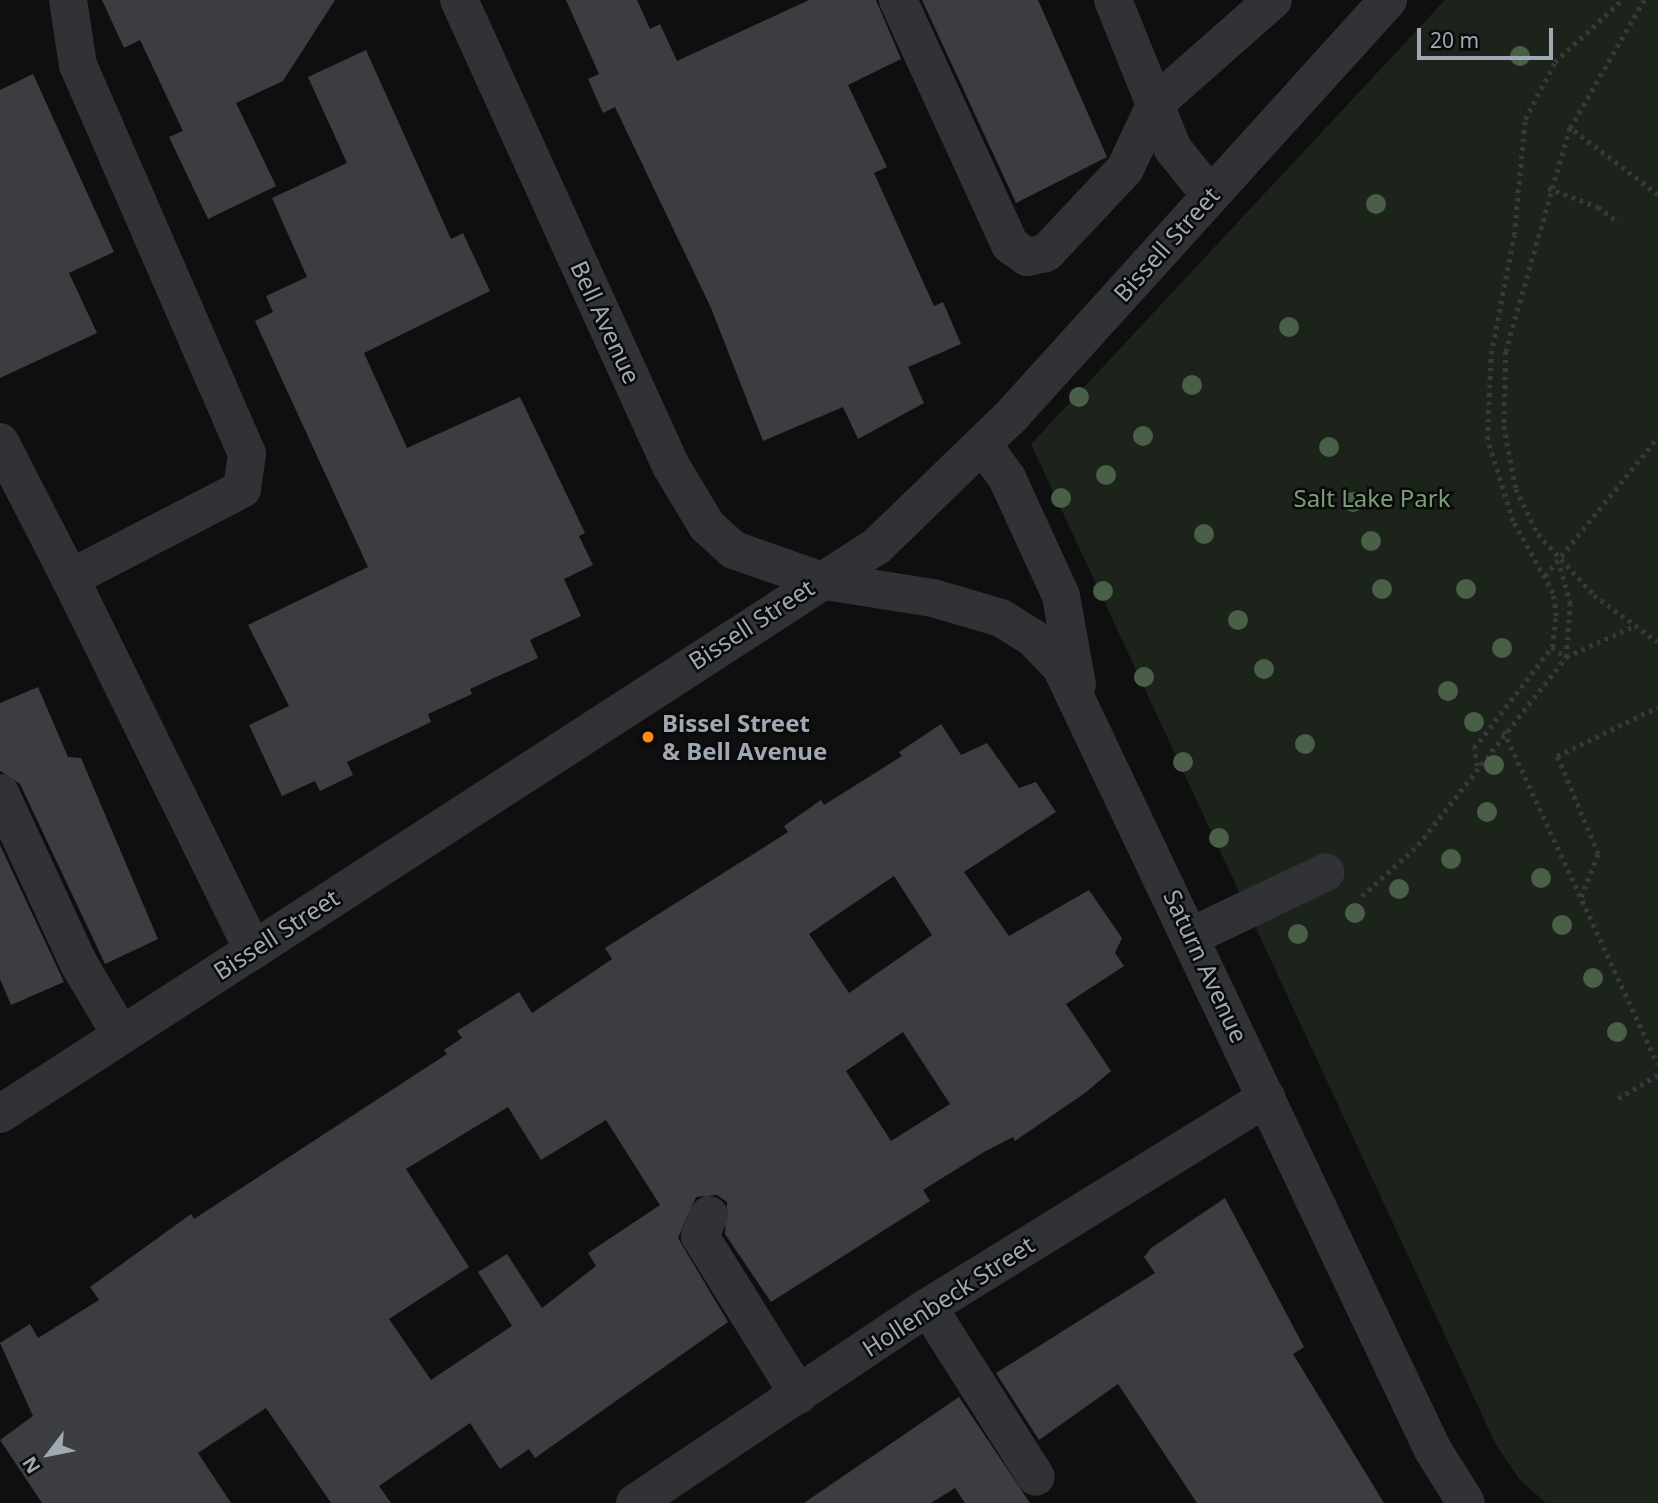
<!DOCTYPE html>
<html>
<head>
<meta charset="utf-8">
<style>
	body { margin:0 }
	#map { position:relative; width:1658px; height:1503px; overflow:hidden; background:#0f0f10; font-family:"Noto Sans",sans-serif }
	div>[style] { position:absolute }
	.green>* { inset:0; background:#1b231b }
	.building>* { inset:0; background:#3b3d41 }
	.path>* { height:4.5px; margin-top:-2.25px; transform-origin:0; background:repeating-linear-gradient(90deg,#36393d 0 3.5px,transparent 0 8.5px) }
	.minor>* { height:38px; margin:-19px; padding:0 19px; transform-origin:19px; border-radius:19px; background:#303236 }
	.trees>* { width:20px; height:20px; margin:-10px; border-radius:50%; background:#495f47 }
	.dots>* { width:19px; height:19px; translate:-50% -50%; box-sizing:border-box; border:4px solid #0a0a0b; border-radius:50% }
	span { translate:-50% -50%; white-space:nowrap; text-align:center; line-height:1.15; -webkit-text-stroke:5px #0a0a0b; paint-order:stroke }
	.street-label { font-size:24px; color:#9fa8b3 }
	.park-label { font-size:24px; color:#79a074 }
	.poi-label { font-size:24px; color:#9fa8b3; font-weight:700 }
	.left { translate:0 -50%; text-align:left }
	.north { position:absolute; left:14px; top:1419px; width:70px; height:70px; -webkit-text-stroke:5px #0a0a0b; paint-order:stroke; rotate:238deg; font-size:19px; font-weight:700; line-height:28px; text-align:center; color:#9fa8b3 }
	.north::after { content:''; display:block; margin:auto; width:24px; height:32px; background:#9fa8b3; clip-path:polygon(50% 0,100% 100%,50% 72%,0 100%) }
	.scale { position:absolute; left:1417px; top:28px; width:136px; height:32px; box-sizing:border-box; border:4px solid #9fa8b3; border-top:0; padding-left:9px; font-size:21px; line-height:24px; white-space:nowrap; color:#9fa8b3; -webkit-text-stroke:5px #0a0a0b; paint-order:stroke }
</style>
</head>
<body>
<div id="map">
	<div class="green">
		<div style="clip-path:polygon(1445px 0,1658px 0,1658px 1503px,1546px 1503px,1520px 1480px,1496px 1445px,1031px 444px)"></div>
	</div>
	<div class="building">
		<div style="clip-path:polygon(102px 0,335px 0,283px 81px,236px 103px,276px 186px,208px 219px,169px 137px,183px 131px,140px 40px,124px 48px)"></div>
		<div style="clip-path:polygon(566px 0,637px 0,650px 29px,660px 24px,677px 61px,809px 0,876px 0,901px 59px,848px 85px,887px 167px,874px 173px,934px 306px,943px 302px,961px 344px,908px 367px,924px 403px,858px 439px,843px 407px,763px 441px,711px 308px,615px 107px,603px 113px,588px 79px,599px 74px)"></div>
		<div style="clip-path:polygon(922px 0,1038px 0,1107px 157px,1016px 203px)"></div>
		<div style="clip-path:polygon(366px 50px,451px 239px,463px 233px,490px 291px,364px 353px,407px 448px,520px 397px,585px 533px,579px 536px,593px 565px,564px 579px,581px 616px,530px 640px,538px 658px,470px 689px,472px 694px,428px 714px,431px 722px,347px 762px,353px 775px,320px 791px,315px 781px,282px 796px,249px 725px,289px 706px,248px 625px,368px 567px,255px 321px,273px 312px,266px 296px,307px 277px,272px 198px,347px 163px,308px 77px)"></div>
		<div style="clip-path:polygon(33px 74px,114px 252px,69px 273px,97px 333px,0 378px,0 90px)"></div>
		<div style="clip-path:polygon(38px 687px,68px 757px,81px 758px,158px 939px,105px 964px,20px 784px,0 771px,0 703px)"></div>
		<div style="clip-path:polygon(evenodd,941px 724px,961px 755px,987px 743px,1019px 788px,1036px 782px,1056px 812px,964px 872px,1009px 936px,1089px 890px,1122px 938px,1115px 953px,1124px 966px,1066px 1004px,1111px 1071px,1085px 1093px,1015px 1141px,1013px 1137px,984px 1152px,923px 1190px,930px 1201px,771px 1302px,725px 1234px,727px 1202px,717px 1195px,696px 1197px,678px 1238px,728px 1322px,535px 1458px,529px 1449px,500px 1469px,470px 1423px,379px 1486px,391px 1503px,331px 1503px,266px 1408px,198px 1453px,231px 1503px,42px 1503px,0 1440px,33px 1416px,0 1343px,30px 1324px,38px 1338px,99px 1300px,90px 1287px,191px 1214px,194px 1219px,447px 1054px,444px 1050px,462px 1038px,457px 1031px,519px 992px,532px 1013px,612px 959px,605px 948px,788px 832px,784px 826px,821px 800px,824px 805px,902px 756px,899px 752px,941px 724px,894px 876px,932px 935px,849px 993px,809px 934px,894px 876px,941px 724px,903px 1032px,950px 1104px,891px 1141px,846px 1071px,903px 1032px,941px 724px,508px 1107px,541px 1160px,606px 1120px,660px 1205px,588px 1253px,596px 1266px,542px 1308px,507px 1254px,478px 1272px,512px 1326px,431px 1380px,389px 1319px,469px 1267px,406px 1169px,508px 1107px)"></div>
		<div style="clip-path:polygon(0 845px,64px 982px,11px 1005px,0 979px)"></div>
		<div style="clip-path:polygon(1225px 1198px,1304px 1347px,1293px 1354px,1384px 1503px,1197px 1503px,1118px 1384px,1039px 1440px,996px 1373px,1155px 1273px,1144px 1257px,1151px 1248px)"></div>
		<div style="clip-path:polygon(959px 1397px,1030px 1503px,965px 1503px,955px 1488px,931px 1503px,804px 1503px)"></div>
	</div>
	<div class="path">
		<div style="left:1570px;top:128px;width:148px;rotate:-60deg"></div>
		<div style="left:1548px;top:188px;width:53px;rotate:20.8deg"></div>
		<div style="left:1598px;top:207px;width:26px;rotate:37deg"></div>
		<div style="left:1658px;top:195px;width:111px;rotate:-142.7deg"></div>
		<div style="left:1570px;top:128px;width:232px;rotate:106deg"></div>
		<div style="left:1506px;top:351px;width:75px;rotate:91.5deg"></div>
		<div style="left:1504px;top:426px;width:64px;rotate:79.2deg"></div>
		<div style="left:1516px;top:489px;width:50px;rotate:63.9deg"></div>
		<div style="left:1538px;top:534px;width:83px;rotate:47.4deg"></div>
		<div style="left:1594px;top:595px;width:79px;rotate:36.3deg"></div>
		<div style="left:1545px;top:576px;width:179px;rotate:-50.9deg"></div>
		<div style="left:1552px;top:647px;width:17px;rotate:36deg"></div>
		<div style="left:1566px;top:657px;width:53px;rotate:-85.7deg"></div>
		<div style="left:1570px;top:604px;width:41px;rotate:-105.4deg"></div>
		<div style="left:1504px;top:731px;width:367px;rotate:65.2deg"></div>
		<div style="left:1477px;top:766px;width:18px;rotate:-99deg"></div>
		<div style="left:1474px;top:748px;width:128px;rotate:-52.3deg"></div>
		<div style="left:1552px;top:647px;width:31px;rotate:-83deg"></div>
		<div style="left:1556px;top:616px;width:23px;rotate:-97deg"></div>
		<div style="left:1553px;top:593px;width:82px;rotate:-119.1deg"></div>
		<div style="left:1513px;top:521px;width:86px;rotate:-107.6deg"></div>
		<div style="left:1487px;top:439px;width:85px;rotate:-87.3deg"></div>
		<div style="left:1491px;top:354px;width:121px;rotate:-79.1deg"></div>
		<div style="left:1514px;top:235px;width:117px;rotate:-84.6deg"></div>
		<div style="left:1525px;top:119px;width:64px;rotate:-62.2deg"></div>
		<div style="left:1555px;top:62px;width:91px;rotate:-42.8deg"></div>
		<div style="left:1362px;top:896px;width:76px;rotate:-42.3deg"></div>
		<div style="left:1418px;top:845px;width:239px;rotate:-51.8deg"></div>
		<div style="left:1566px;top:657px;width:72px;rotate:-24.4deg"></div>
		<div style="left:1581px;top:897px;width:46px;rotate:-68.4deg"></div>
		<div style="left:1598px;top:854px;width:106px;rotate:-112.7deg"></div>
		<div style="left:1557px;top:756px;width:112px;rotate:-25.9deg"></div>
		<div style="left:1618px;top:1098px;width:46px;rotate:-29.9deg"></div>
	</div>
	<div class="minor">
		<div style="left:68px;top:0;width:66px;rotate:81.3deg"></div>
		<div style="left:78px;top:65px;width:424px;rotate:66.5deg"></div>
		<div style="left:247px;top:454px;width:35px;rotate:98deg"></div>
		<div style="left:242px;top:489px;width:194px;rotate:152.6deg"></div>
		<div style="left:70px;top:578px;width:415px;rotate:63.8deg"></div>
		<div style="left:459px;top:0;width:512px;rotate:65.54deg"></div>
		<div style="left:671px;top:466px;width:70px;rotate:59deg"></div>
		<div style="left:707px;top:526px;width:36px;rotate:42deg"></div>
		<div style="left:734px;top:550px;width:90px;rotate:19.4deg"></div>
		<div style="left:819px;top:580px;width:115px;rotate:9deg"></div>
		<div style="left:933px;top:598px;width:71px;rotate:16.4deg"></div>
		<div style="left:1001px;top:618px;width:39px;rotate:32deg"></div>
		<div style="left:1034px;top:639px;width:39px;rotate:46deg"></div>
		<div style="left:1061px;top:667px;width:867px;rotate:64.59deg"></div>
		<div style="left:1433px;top:1450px;width:62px;rotate:58.1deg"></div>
		<div style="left:898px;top:0;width:269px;rotate:65.4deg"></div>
		<div style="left:1010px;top:245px;width:21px;rotate:35deg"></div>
		<div style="left:1027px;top:257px;width:19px;rotate:-12deg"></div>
		<div style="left:1046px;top:253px;width:115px;rotate:-46.8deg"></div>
		<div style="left:1125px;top:169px;width:73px;rotate:-64.8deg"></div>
		<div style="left:1156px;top:103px;width:156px;rotate:-41.4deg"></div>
		<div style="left:1113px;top:0;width:161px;rotate:68.1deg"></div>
		<div style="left:1173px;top:149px;width:59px;rotate:51.2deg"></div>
		<div style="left:0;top:442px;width:153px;rotate:62.8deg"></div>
		<div style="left:983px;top:445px;width:41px;rotate:54deg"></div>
		<div style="left:1007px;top:478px;width:130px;rotate:65.4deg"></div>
		<div style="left:1061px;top:596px;width:90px;rotate:79.8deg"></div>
		<div style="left:0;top:793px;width:188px;rotate:65.2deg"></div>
		<div style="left:79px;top:964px;width:82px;rotate:59.4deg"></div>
		<div style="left:1192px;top:936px;width:148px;rotate:-25.5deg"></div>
		<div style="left:0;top:1114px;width:1045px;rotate:-32.93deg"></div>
		<div style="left:877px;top:546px;width:190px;rotate:-44.1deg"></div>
		<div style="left:1013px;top:414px;width:559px;rotate:-47.83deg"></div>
		<div style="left:709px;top:1215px;width:23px;rotate:113deg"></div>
		<div style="left:700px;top:1236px;width:187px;rotate:58.1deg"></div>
		<div style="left:928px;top:1307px;width:201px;rotate:57.6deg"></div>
		<div style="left:635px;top:1503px;width:353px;rotate:-33.8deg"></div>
		<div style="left:928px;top:1307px;width:398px;rotate:-31.7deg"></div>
	</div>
	<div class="trees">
		<div style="left:1520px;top:56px"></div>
		<div style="left:1376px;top:204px"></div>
		<div style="left:1289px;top:327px"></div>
		<div style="left:1192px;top:385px"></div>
		<div style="left:1079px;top:397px"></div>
		<div style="left:1143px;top:436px"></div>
		<div style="left:1329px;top:447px"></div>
		<div style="left:1106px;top:475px"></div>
		<div style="left:1061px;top:498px"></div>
		<div style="left:1353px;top:502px"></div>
		<div style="left:1204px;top:534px"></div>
		<div style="left:1371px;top:541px"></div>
		<div style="left:1382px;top:589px"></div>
		<div style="left:1466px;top:589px"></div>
		<div style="left:1103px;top:591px"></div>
		<div style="left:1238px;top:620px"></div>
		<div style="left:1502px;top:648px"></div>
		<div style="left:1264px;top:669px"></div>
		<div style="left:1144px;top:677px"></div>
		<div style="left:1448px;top:691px"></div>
		<div style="left:1474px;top:722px"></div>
		<div style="left:1305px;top:744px"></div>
		<div style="left:1183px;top:762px"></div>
		<div style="left:1494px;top:765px"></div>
		<div style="left:1487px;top:812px"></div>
		<div style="left:1219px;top:838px"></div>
		<div style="left:1451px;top:859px"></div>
		<div style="left:1541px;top:878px"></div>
		<div style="left:1399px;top:889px"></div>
		<div style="left:1355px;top:913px"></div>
		<div style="left:1562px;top:925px"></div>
		<div style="left:1298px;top:934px"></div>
		<div style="left:1593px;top:978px"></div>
		<div style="left:1617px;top:1032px"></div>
	</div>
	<div class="dots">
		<div style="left:648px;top:737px;background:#ff8918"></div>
	</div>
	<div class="street-label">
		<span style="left:1166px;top:244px;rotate:-48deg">Bissell Street</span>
		<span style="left:606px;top:322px;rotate:65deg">Bell Avenue</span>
		<span style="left:751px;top:624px;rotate:-33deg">Bissell Street</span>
		<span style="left:276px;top:934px;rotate:-33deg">Bissell Street</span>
		<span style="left:1206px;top:966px;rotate:65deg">Saturn Avenue</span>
		<span style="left:948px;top:1296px;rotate:-33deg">Hollenbeck Street</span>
	</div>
	<div class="park-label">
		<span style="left:1372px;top:498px">Salt Lake Park</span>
	</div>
	<div class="poi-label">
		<span class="left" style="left:662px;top:737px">Bissel Street<br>&amp; Bell Avenue</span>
	</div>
	<div class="north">N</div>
	<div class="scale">20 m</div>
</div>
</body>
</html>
